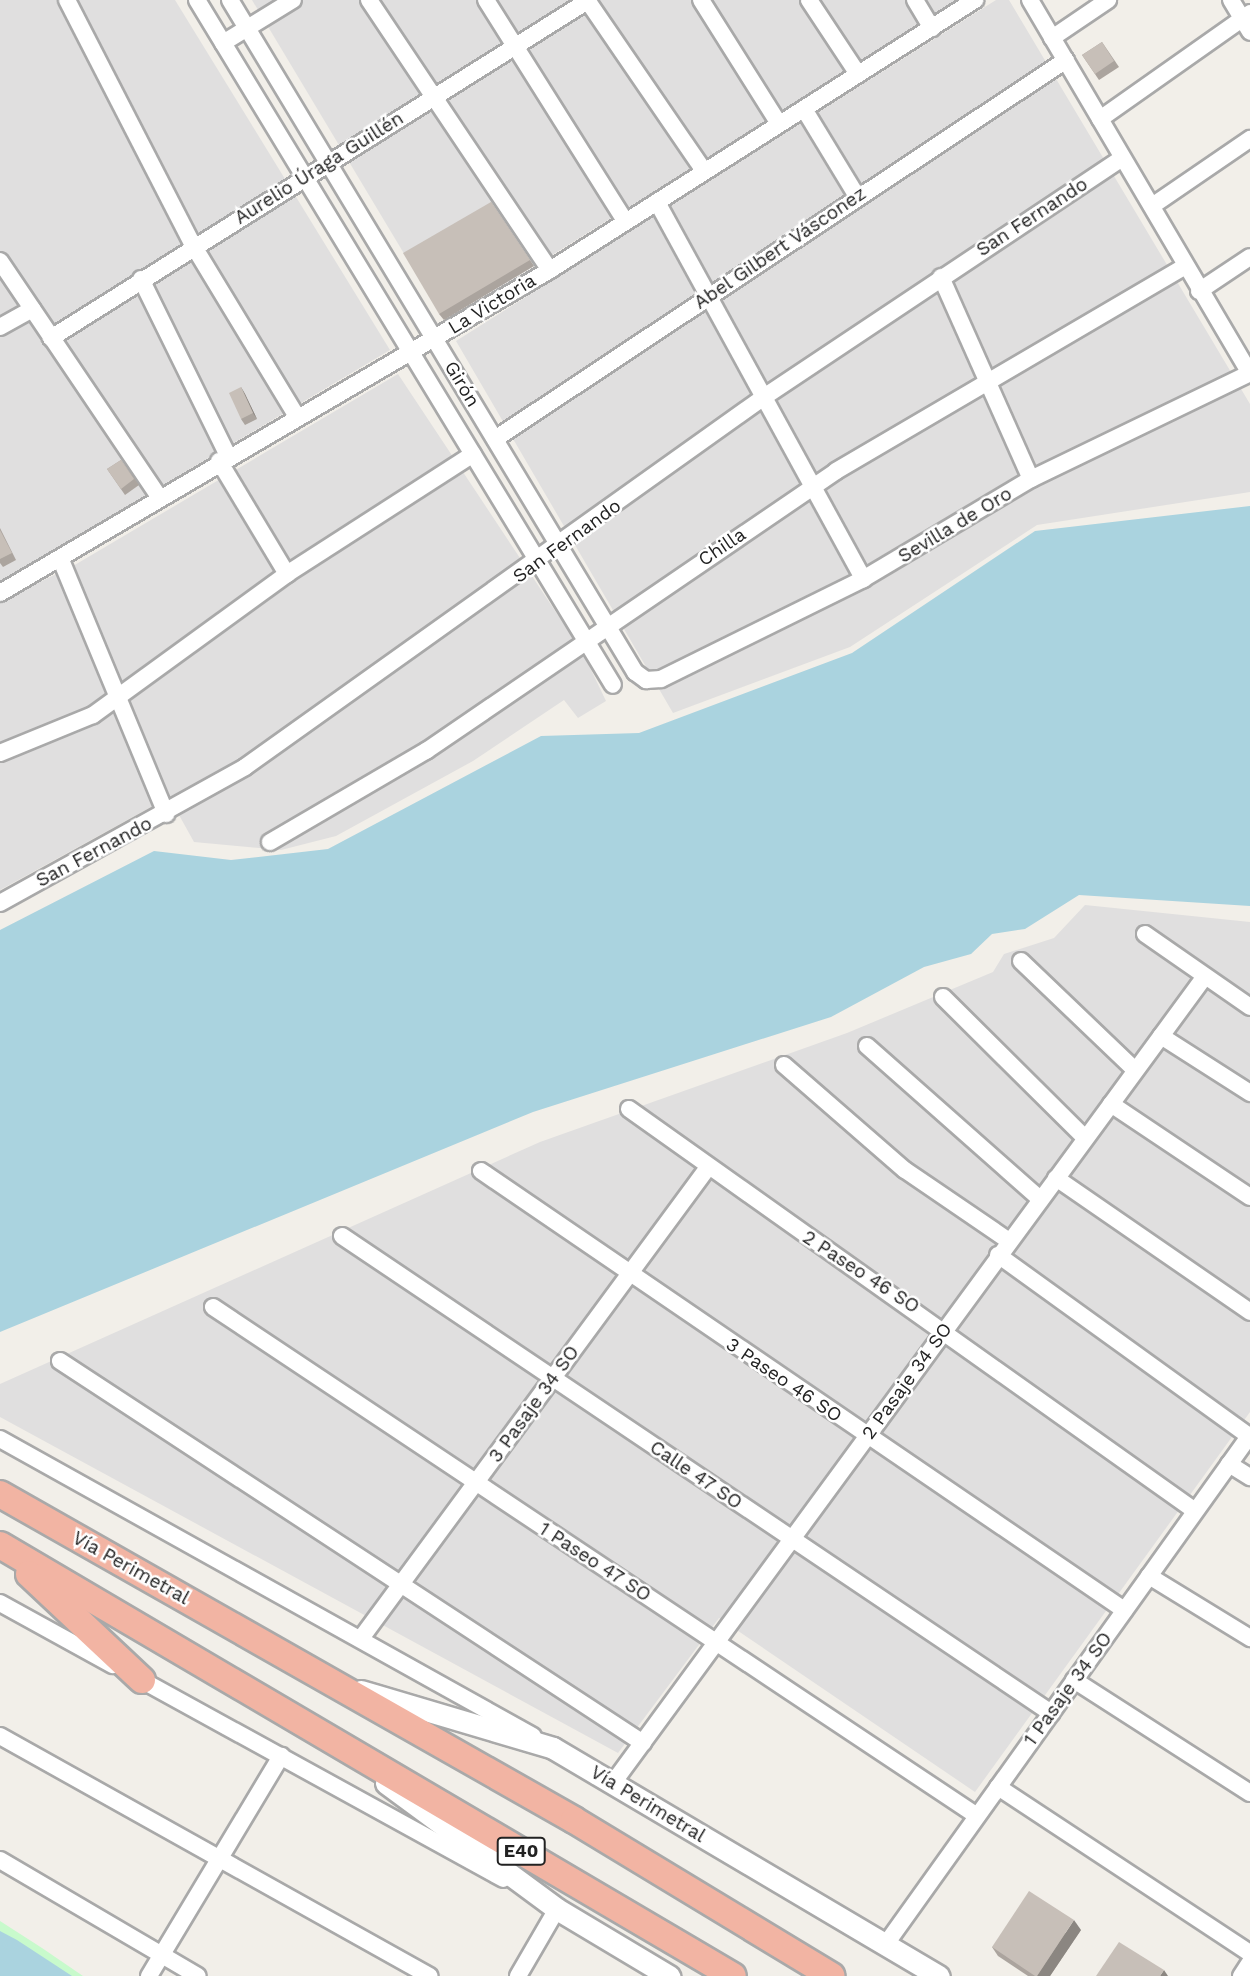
<!DOCTYPE html>
<html>
<head>
<meta charset="utf-8">
<style>
	body { margin:0 }
	#map { position:relative; width:1250px; height:1976px; overflow:hidden; background:#f2efe9; font-family:"Work Sans",sans-serif }
	div>[style] { position:absolute }
	.residential>* { inset:0; background:#e0dfdf }
	.park>* { inset:0; background:#c8facc }
	.water>* { inset:0; background:#aad3df }
	.roads { filter:drop-shadow(2px 0 #a9a9a9) drop-shadow(-2px 0 #a9a9a9) drop-shadow(0 2px #a9a9a9) drop-shadow(0 -2px #a9a9a9) }
	.minor>* { height:16px; margin:-8px; padding:0 8px; transform-origin:8px; border-radius:8px; background:#fff }
	.tertiary>* { height:21px; margin:-10.5px; padding:0 10.5px; transform-origin:10.5px; border-radius:10.5px; background:#fff }
	.trunk>* { height:26px; margin:-13px; padding:0 13px; transform-origin:13px; border-radius:13px; background:#f2b4a3 }
	.wall>* { inset:0; background:#aba49e }
	.shaded-wall>* { inset:0; background:#8b8681 }
	.building>* { inset:0; background:#c7bfb8 }
	span { translate:-50% -50%; white-space:nowrap; text-align:center; line-height:1.15; -webkit-text-stroke:5px #fff; paint-order:stroke }
	.shield-label span { padding:2px 5px; background:#fff; border:2px solid; border-radius:5px; -webkit-text-stroke-width:0 }
	.shield-label { font-size:18px; color:#222; font-weight:700 }
	.street-label { font-size:19px; color:#222 }
</style>
</head>
<body>
<div id="map">
	<div class="residential">
		<div style="clip-path:polygon(0 0,175px 0,390px 350px,0 582px)"></div>
		<div style="clip-path:polygon(252px 0,960px 0,445px 322px)"></div>
		<div style="clip-path:polygon(996px 0,1009px 0,1250px 404px,1250px 492px,1037px 525px,850px 647px,673px 713px,456px 341px)"></div>
		<div style="clip-path:polygon(398px 374px,583px 653px,606px 701px,578px 718px,564px 700px,473px 761px,336px 836px,281px 850px,194px 842px,169px 797px,0 890px,0 601px,73px 566px)"></div>
		<div style="clip-path:polygon(1085px 905px,1250px 922px,1250px 1412px,975px 1792px,719px 1618px,618px 1753px,0 1417px,0 1384px,540px 1142px,847px 1033px,993px 972px,1004px 954px,1054px 938px)"></div>
	</div>
	<div class="park">
		<div style="clip-path:polygon(0 1921px,42px 1948px,83px 1976px,30px 1976px,0 1954px)"></div>
	</div>
	<div class="water">
		<div style="clip-path:polygon(1250px 506px,1250px 906px,1079px 895px,1025px 929px,992px 934px,971px 954px,924px 967px,831px 1017px,533px 1112px,0 1332px,0 930px,154px 851px,231px 860px,328px 849px,541px 736px,639px 733px,852px 653px,1035px 531px)"></div>
		<div style="clip-path:polygon(0 1931px,17px 1940px,72px 1976px,0 1976px)"></div>
	</div>
	<div class="roads">
		<div class="minor">
			<div style="left:67px;top:0;width:276px;rotate:62.8deg"></div>
			<div style="left:193px;top:245px;width:201px;rotate:58.8deg"></div>
			<div style="left:197px;top:0;width:801px;rotate:58.73deg"></div>
			<div style="left:230px;top:0;width:785px;rotate:58.92deg"></div>
			<div style="left:635px;top:672px;width:14px;rotate:36deg"></div>
			<div style="left:646px;top:680px;width:15px;rotate:-4deg"></div>
			<div style="left:661px;top:679px;width:225px;rotate:-26.3deg"></div>
			<div style="left:863px;top:579px;width:196px;rotate:-30.8deg"></div>
			<div style="left:1031px;top:479px;width:243px;rotate:-25.8deg"></div>
			<div style="left:369px;top:0;width:325px;rotate:56.2deg"></div>
			<div style="left:486px;top:0;width:262px;rotate:57.8deg"></div>
			<div style="left:587px;top:0;width:207px;rotate:55.6deg"></div>
			<div style="left:701px;top:0;width:146px;rotate:57.8deg"></div>
			<div style="left:809px;top:0;width:89px;rotate:56.5deg"></div>
			<div style="left:915px;top:0;width:33px;rotate:59deg"></div>
			<div style="left:1030px;top:0;width:434px;rotate:59.5deg"></div>
			<div style="left:1231px;top:0;width:37px;rotate:59deg"></div>
			<div style="left:1052px;top:38px;width:68px;rotate:-34.2deg"></div>
			<div style="left:223px;top:43px;width:82px;rotate:-31.6deg"></div>
			<div style="left:804px;top:109px;width:102px;rotate:58.7deg"></div>
			<div style="left:1100px;top:119px;width:184px;rotate:-35.2deg"></div>
			<div style="left:657px;top:202px;width:430px;rotate:61.3deg"></div>
			<div style="left:1152px;top:206px;width:119px;rotate:-34.4deg"></div>
			<div style="left:0;top:261px;width:286px;rotate:56deg"></div>
			<div style="left:941px;top:277px;width:221px;rotate:66deg"></div>
			<div style="left:141px;top:279px;width:197px;rotate:63.8deg"></div>
			<div style="left:1199px;top:291px;width:61px;rotate:-33.7deg"></div>
			<div style="left:0;top:327px;width:37px;rotate:-29deg"></div>
			<div style="left:51px;top:338px;width:635px;rotate:-32.14deg"></div>
			<div style="left:495px;top:439px;width:685px;rotate:-33.57deg"></div>
			<div style="left:219px;top:461px;width:132px;rotate:59deg"></div>
			<div style="left:61px;top:560px;width:275px;rotate:67.5deg"></div>
			<div style="left:0;top:593px;width:638px;rotate:-30.42deg"></div>
			<div style="left:550px;top:270px;width:504px;rotate:-32.43deg"></div>
			<div style="left:0;top:753px;width:100px;rotate:-22.2deg"></div>
			<div style="left:93px;top:715px;width:240px;rotate:-36deg"></div>
			<div style="left:287px;top:574px;width:221px;rotate:-32.8deg"></div>
			<div style="left:270px;top:842px;width:181px;rotate:-30.3deg"></div>
			<div style="left:426px;top:751px;width:496px;rotate:-34.3deg"></div>
			<div style="left:836px;top:471px;width:403px;rotate:-30.4deg"></div>
			<div style="left:0;top:903px;width:280px;rotate:-29deg"></div>
			<div style="left:245px;top:767px;width:637px;rotate:-35.49deg"></div>
			<div style="left:764px;top:397px;width:430px;rotate:-33.7deg"></div>
			<div style="left:1145px;top:934px;width:128px;rotate:34.8deg"></div>
			<div style="left:1021px;top:961px;width:158px;rotate:43.7deg"></div>
			<div style="left:943px;top:997px;width:200px;rotate:44.8deg"></div>
			<div style="left:1161px;top:1036px;width:106px;rotate:32.6deg"></div>
			<div style="left:867px;top:1046px;width:231px;rotate:41.5deg"></div>
			<div style="left:784px;top:1065px;width:160px;rotate:41deg"></div>
			<div style="left:905px;top:1170px;width:126px;rotate:34.3deg"></div>
			<div style="left:1111px;top:1104px;width:167px;rotate:33.8deg"></div>
			<div style="left:629px;top:1109px;width:694px;rotate:35.38deg"></div>
			<div style="left:481px;top:1171px;width:779px;rotate:34.32deg"></div>
			<div style="left:1056px;top:1178px;width:236px;rotate:34.6deg"></div>
			<div style="left:342px;top:1236px;width:855px;rotate:33.93deg"></div>
			<div style="left:998px;top:1255px;width:309px;rotate:35.8deg"></div>
			<div style="left:213px;top:1307px;width:918px;rotate:33.67deg"></div>
			<div style="left:60px;top:1361px;width:697px;rotate:33.23deg"></div>
			<div style="left:0;top:1439px;width:610px;rotate:29.13deg"></div>
			<div style="left:1229px;top:1464px;width:25px;rotate:32deg"></div>
			<div style="left:1149px;top:1576px;width:119px;rotate:31.5deg"></div>
			<div style="left:0;top:1603px;width:129px;rotate:28.8deg"></div>
			<div style="left:362px;top:1637px;width:580px;rotate:-53.62deg"></div>
			<div style="left:136px;top:1677px;width:419px;rotate:28.8deg"></div>
			<div style="left:1074px;top:1680px;width:209px;rotate:32.7deg"></div>
			<div style="left:0;top:1736px;width:492px;rotate:29.2deg"></div>
			<div style="left:613px;top:1783px;width:997px;rotate:-53.73deg"></div>
			<div style="left:998px;top:1787px;width:302px;rotate:33.4deg"></div>
			<div style="left:0;top:1860px;width:229px;rotate:30.4deg"></div>
			<div style="left:886px;top:1944px;width:626px;rotate:-54.43deg"></div>
			<div style="left:149px;top:1976px;width:257px;rotate:-59deg"></div>
			<div style="left:518px;top:1976px;width:78px;rotate:-59.8deg"></div>
			<div style="left:557px;top:1909px;width:11px;rotate:-153deg"></div>
			<div style="left:1241px;top:1976px;width:17px;rotate:-57deg"></div>
		</div>
		<div class="tertiary">
			<div style="left:361px;top:1691px;width:200px;rotate:16.5deg"></div>
			<div style="left:553px;top:1748px;width:448px;rotate:30.6deg"></div>
			<div style="left:386px;top:1783px;width:212px;rotate:36.4deg"></div>
			<div style="left:557px;top:1909px;width:131px;rotate:30.9deg"></div>
		</div>
		<div class="trunk">
			<div style="left:0;top:1494px;width:660px;rotate:29.59deg"></div>
			<div style="left:574px;top:1820px;width:301px;rotate:31.2deg"></div>
			<div style="left:0;top:1545px;width:850px;rotate:30.46deg"></div>
			<div style="left:29px;top:1574px;width:155px;rotate:43.2deg"></div>
		</div>
	</div>
	<div class="wall">
		<div style="clip-path:polygon(1102px 42px,1119px 67px,1099px 80px,1082px 55px)"></div>
		<div style="clip-path:polygon(491px 202px,534px 266px,444px 320px,439px 314px)"></div>
		<div style="clip-path:polygon(241px 387px,245px 394px,257px 419px,245px 425px,241px 419px)"></div>
		<div style="clip-path:polygon(121px 460px,139px 485px,125px 495px,107px 469px)"></div>
		<div style="clip-path:polygon(0 528px,16px 560px,3px 567px,0 563px)"></div>
		<div style="clip-path:polygon(1081px 1930px,1050px 1976px,1028px 1976px,998px 1956px,992px 1947px)"></div>
	</div>
	<div class="shaded-wall">
		<div style="clip-path:polygon(241px 387px,245px 394px,257px 419px,253px 413px)"></div>
		<div style="clip-path:polygon(1074px 1920px,1081px 1930px,1050px 1976px,1037px 1976px)"></div>
		<div style="clip-path:polygon(1164px 1970px,1168px 1976px,1160px 1976px)"></div>
	</div>
	<div class="building">
		<div style="clip-path:polygon(1102px 42px,1114px 61px,1095px 74px,1082px 55px)"></div>
		<div style="clip-path:polygon(491px 202px,530px 260px,439px 314px,403px 253px)"></div>
		<div style="clip-path:polygon(241px 387px,253px 413px,241px 419px,229px 393px)"></div>
		<div style="clip-path:polygon(121px 460px,134px 479px,121px 489px,107px 469px)"></div>
		<div style="clip-path:polygon(0 530px,12px 553px,0 559px)"></div>
		<div style="clip-path:polygon(1029px 1891px,1074px 1920px,1037px 1976px,1035px 1976px,992px 1947px)"></div>
		<div style="clip-path:polygon(1119px 1942px,1164px 1970px,1160px 1976px,1096px 1976px)"></div>
	</div>
	<div class="shield-label">
		<span style="left:521px;top:1851px">E40</span>
	</div>
	<div class="street-label">
		<span style="left:319px;top:168px;rotate:-32deg">Aurelio Úraga Guillén</span>
		<span style="left:1032px;top:217px;rotate:-33deg">San Fernando</span>
		<span style="left:780px;top:248px;rotate:-34deg">Abel Gilbert Vásconez</span>
		<span style="left:492px;top:304px;rotate:-31deg">La Victoria</span>
		<span style="left:462px;top:384px;rotate:59deg">Girón</span>
		<span style="left:955px;top:525px;rotate:-31deg">Sevilla de Oro</span>
		<span style="left:567px;top:541px;rotate:-36deg">San Fernando</span>
		<span style="left:722px;top:547px;rotate:-34deg">Chilla</span>
		<span style="left:94px;top:852px;rotate:-28deg">San Fernando</span>
		<span style="left:861px;top:1272px;rotate:33deg">2 Paseo 46 SO</span>
		<span style="left:784px;top:1380px;rotate:34deg">3 Paseo 46 SO</span>
		<span style="left:907px;top:1381px;rotate:-54deg">2 Pasaje 34 SO</span>
		<span style="left:534px;top:1404px;rotate:-54deg">3 Pasaje 34 SO</span>
		<span style="left:696px;top:1475px;rotate:34deg">Calle 47 SO</span>
		<span style="left:595px;top:1562px;rotate:33deg">1 Paseo 47 SO</span>
		<span style="left:131px;top:1568px;rotate:29deg">Vía Perimetral</span>
		<span style="left:1068px;top:1689px;rotate:-54deg">1 Pasaje 34 SO</span>
		<span style="left:648px;top:1804px;rotate:31deg">Vía Perimetral</span>
	</div>
</div>
</body>
</html>
